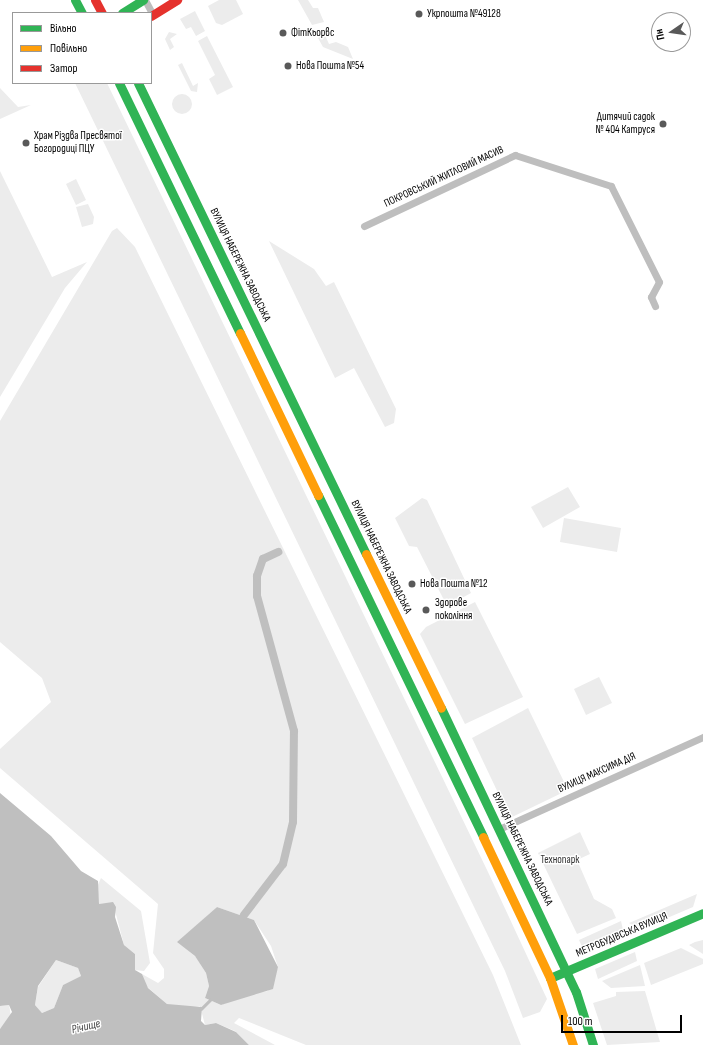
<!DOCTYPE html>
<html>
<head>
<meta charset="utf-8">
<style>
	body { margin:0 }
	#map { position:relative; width:703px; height:1045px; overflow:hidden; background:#fff; font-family:"Sofia Sans Condensed",sans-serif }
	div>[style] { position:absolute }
	.green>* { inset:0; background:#ececec }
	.round { border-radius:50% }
	.water>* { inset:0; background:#bfbfbf }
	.stream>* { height:2.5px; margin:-1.25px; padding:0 1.25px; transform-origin:1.25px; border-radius:1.25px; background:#bfbfbf }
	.canal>* { height:8px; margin:-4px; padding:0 4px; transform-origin:4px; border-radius:4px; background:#bfbfbf }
	.street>* { height:7px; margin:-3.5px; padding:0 3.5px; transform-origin:3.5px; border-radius:3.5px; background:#bebebe }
	.fast>* { height:9px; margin:-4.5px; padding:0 4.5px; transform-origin:4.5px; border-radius:4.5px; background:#30b455 }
	.slow>* { height:9px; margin:-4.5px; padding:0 4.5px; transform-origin:4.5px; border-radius:4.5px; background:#ff9f0a }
	.jam>* { height:9px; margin:-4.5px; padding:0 4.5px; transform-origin:4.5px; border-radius:4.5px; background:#e5322d }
	.dots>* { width:11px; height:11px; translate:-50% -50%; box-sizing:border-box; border:2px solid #fff; border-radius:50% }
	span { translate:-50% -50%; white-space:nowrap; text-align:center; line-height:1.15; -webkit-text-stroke:3px #fff; paint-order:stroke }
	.poi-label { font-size:11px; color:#000 }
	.left { translate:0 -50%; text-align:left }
	.right { translate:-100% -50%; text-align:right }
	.street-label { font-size:11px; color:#000 }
	.park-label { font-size:11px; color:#333 }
	.water-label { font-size:12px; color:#444; font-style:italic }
	.legend { position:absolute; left:12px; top:12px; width:140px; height:72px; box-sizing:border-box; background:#fff; border:1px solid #999; margin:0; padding:5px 7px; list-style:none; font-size:12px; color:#000 }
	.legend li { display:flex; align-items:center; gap:8px; height:20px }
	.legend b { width:20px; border:1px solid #999 }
	.north { position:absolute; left:651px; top:12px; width:40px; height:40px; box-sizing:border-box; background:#fff; border:1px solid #999; border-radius:50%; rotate:257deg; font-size:11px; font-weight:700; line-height:16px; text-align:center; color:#000 }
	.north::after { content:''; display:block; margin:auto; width:14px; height:18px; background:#595959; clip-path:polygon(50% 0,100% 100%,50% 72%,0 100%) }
	.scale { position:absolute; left:561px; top:1015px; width:121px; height:18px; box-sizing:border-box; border:2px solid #000; border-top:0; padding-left:5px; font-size:12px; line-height:14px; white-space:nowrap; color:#000; -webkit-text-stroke:3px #fff; paint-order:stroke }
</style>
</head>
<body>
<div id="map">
	<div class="green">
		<div style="clip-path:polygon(219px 0,236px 0,243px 14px,222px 25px,216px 23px,208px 6px)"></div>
		<div style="clip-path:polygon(298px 0,308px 0,313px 8px,318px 8px,324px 22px,312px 25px)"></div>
		<div style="clip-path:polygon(195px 11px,205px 31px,196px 36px,191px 27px,186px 29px,180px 19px)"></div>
		<div style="clip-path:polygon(169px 32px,177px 34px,170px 39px,174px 47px,170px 50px,165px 39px)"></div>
		<div style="clip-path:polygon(324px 33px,329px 44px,336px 42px,348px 47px,353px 59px,323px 47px,318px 38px)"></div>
		<div style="clip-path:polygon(207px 36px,233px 87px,217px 95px,209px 79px,215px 75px,198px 41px)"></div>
		<div style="clip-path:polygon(182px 63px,193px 86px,198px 83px,197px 92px,191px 91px,178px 65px)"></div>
		<div style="clip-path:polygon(75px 83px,107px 83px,488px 872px,547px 999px,540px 1012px,523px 1018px,505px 971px)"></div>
		<div style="clip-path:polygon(0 88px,18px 107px,31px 105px,0 119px)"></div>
		<div class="round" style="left:172px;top:94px;width:20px;height:20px"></div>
		<div style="clip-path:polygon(0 171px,52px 277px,87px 262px,65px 288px,0 397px)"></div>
		<div style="clip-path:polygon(76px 179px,86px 200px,76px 205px,66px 184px)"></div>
		<div style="clip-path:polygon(88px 204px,94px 217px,93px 224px,82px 227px,76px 207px)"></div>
		<div style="clip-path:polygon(evenodd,117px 228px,135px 247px,493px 975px,521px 1045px,306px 1045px,239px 1018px,234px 1023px,275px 1045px,249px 1045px,235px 1031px,216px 1023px,205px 1025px,200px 1006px,181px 1008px,167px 1004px,145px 985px,142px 974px,158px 983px,164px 978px,164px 969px,153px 953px,158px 904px,0 768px,0 749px,51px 702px,42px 678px,0 642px,0 421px,112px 231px,117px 228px,217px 907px,254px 920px,271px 946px,278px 967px,268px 991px,247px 994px,221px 1005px,205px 998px,209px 986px,206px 973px,196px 957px,178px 942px,217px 907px)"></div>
		<div style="clip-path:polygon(269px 241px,314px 269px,326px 286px,334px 282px,396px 409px,394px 423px,385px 427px,354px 368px,335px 378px)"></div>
		<div style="clip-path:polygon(568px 487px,580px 507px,543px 528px,531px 507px)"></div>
		<div style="clip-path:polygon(422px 498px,427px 500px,471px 593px,447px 606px,417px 547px,409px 546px,395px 518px)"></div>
		<div style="clip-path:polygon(564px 518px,621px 528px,617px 552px,560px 542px)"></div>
		<div style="clip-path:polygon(475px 602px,523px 697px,465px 724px,420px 634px,426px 627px)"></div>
		<div style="clip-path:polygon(599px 677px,612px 703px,586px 715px,574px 689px)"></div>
		<div style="clip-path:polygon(528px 708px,568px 790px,510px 818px,472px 738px)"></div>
		<div style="clip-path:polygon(580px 832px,590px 854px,577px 860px,594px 899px,612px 909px,616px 918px,577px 934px,538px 853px)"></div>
		<div style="clip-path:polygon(101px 878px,141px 911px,150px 963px,144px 971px,135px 970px,135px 954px,124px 945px,113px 903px,99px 904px,97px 887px)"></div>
		<div style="clip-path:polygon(697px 894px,693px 907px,639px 930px,629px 923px)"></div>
		<div style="clip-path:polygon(621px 921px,623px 930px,620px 938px,585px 953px,579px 940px)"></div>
		<div style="clip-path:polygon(703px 940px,703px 954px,689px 945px,695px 942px)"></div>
		<div style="clip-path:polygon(681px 948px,703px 959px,703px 964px,651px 985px,644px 963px)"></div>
		<div style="clip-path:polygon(635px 952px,637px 961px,598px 979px,595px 969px)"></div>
		<div style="clip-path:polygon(56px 960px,78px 968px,81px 976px,63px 985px,54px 1008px,42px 1013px,35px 1005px,38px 987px)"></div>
		<div style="clip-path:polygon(640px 965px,645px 986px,611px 988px,602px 981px)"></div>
		<div style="clip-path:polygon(645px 991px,660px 1042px,607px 1045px,593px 1003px,616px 996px,616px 992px)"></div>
		<div style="clip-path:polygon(9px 1005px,11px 1016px,0 1029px,0 1006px)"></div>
	</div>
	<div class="water">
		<div style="clip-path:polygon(evenodd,0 793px,51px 836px,81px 871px,98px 881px,99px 904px,113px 902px,116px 907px,115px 917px,124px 945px,135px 954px,135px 970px,142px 974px,148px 988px,167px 1004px,202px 1007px,201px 1021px,205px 1025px,216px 1023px,236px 1032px,249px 1045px,0 1045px,0 1029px,12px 1012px,9px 1005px,0 1006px,0 793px,56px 960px,78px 968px,81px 976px,63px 985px,54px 1008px,42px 1013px,35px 1005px,38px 986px,56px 960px)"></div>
		<div style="clip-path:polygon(217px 907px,254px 920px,278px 967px,273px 989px,221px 1005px,205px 998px,209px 986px,206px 973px,195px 956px,177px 942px)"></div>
	</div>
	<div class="stream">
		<div style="left:201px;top:1009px;width:13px;rotate:-45deg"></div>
	</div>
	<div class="canal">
		<div style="left:244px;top:915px;width:64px;rotate:-52.6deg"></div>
		<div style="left:283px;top:864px;width:43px;rotate:-76.6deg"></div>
		<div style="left:293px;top:822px;width:91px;rotate:-89.4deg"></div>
		<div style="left:294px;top:731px;width:140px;rotate:-105.3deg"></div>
		<div style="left:257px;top:596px;width:20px;rotate:-90deg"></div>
		<div style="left:257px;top:576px;width:18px;rotate:-71deg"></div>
		<div style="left:263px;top:559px;width:17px;rotate:-25deg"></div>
	</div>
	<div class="street">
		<div style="left:145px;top:0;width:17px;rotate:62deg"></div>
		<div style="left:364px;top:226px;width:167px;rotate:-25.2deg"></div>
		<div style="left:515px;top:155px;width:101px;rotate:17.9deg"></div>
		<div style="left:611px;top:186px;width:107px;rotate:63.4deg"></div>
		<div style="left:659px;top:282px;width:17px;rotate:118deg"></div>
		<div style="left:651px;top:297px;width:10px;rotate:66deg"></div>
		<div style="left:499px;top:829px;width:224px;rotate:-24.3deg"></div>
	</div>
	<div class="fast">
		<div style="left:75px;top:0;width:15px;rotate:62deg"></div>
		<div style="left:122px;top:13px;width:25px;rotate:-32deg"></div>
		<div style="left:119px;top:83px;width:278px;rotate:64.2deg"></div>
		<div style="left:138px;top:83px;width:523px;rotate:64.17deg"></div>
		<div style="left:318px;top:495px;width:380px;rotate:64.2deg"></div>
		<div style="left:441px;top:708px;width:314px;rotate:64.6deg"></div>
		<div style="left:576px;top:992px;width:56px;rotate:72.2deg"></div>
		<div style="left:550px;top:978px;width:166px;rotate:-23deg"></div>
	</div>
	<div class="slow">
		<div style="left:240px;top:333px;width:180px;rotate:64.3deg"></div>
		<div style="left:366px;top:554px;width:171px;rotate:64deg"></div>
		<div style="left:483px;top:837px;width:156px;rotate:64.6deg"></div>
		<div style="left:550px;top:978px;width:71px;rotate:71.1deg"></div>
	</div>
	<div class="jam">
		<div style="left:95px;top:0;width:15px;rotate:62deg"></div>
		<div style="left:151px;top:16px;width:31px;rotate:-32deg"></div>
	</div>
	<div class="dots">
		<div style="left:419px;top:14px;background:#595959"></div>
		<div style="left:283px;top:33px;background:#595959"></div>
		<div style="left:288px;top:66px;background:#595959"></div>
		<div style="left:663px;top:124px;background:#595959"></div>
		<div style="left:26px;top:143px;background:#595959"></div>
		<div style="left:412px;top:584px;background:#595959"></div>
		<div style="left:426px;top:610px;background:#595959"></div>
	</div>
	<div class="poi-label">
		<span class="left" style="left:427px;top:14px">Укрпошта №49128</span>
		<span class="left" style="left:291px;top:33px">ФiтКьорвс</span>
		<span class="left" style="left:296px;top:66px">Нова Пошта №54</span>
		<span class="right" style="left:655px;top:124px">Дитячий садок<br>№ 404 Катруся</span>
		<span class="left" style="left:34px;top:143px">Храм Різдва Пресвятої<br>Богородиці ПЦУ</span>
		<span class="left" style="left:420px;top:584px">Нова Пошта №12</span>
		<span class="left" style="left:435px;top:610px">Здорове<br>покоління</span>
	</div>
	<div class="street-label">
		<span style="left:444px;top:177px;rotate:-25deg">ПОКРОВСЬКИЙ ЖИТЛОВИЙ МАСИВ</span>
		<span style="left:240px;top:265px;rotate:64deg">ВУЛИЦЯ НАБЕРЕЖНА ЗАВОДСЬКА</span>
		<span style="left:381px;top:557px;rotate:64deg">ВУЛИЦЯ НАБЕРЕЖНА ЗАВОДСЬКА</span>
		<span style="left:597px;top:773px;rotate:-24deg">ВУЛИЦЯ МАКСИМА ДІЯ</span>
		<span style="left:522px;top:849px;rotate:64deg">ВУЛИЦЯ НАБЕРЕЖНА ЗАВОДСЬКА</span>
		<span style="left:622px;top:935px;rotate:-23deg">МЕТРОБУДІВСЬКА ВУЛИЦЯ</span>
	</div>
	<div class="park-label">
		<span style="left:560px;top:860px">Технопарк</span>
	</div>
	<div class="water-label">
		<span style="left:86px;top:1027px;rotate:-13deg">Річище</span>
	</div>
	<ul class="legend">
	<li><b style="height:5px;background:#30b455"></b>Вільно</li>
	<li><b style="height:5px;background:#ff9f0a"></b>Повільно</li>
	<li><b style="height:5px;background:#e5322d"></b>Затор</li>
	</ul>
	<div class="north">Пн</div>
	<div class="scale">100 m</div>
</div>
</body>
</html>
